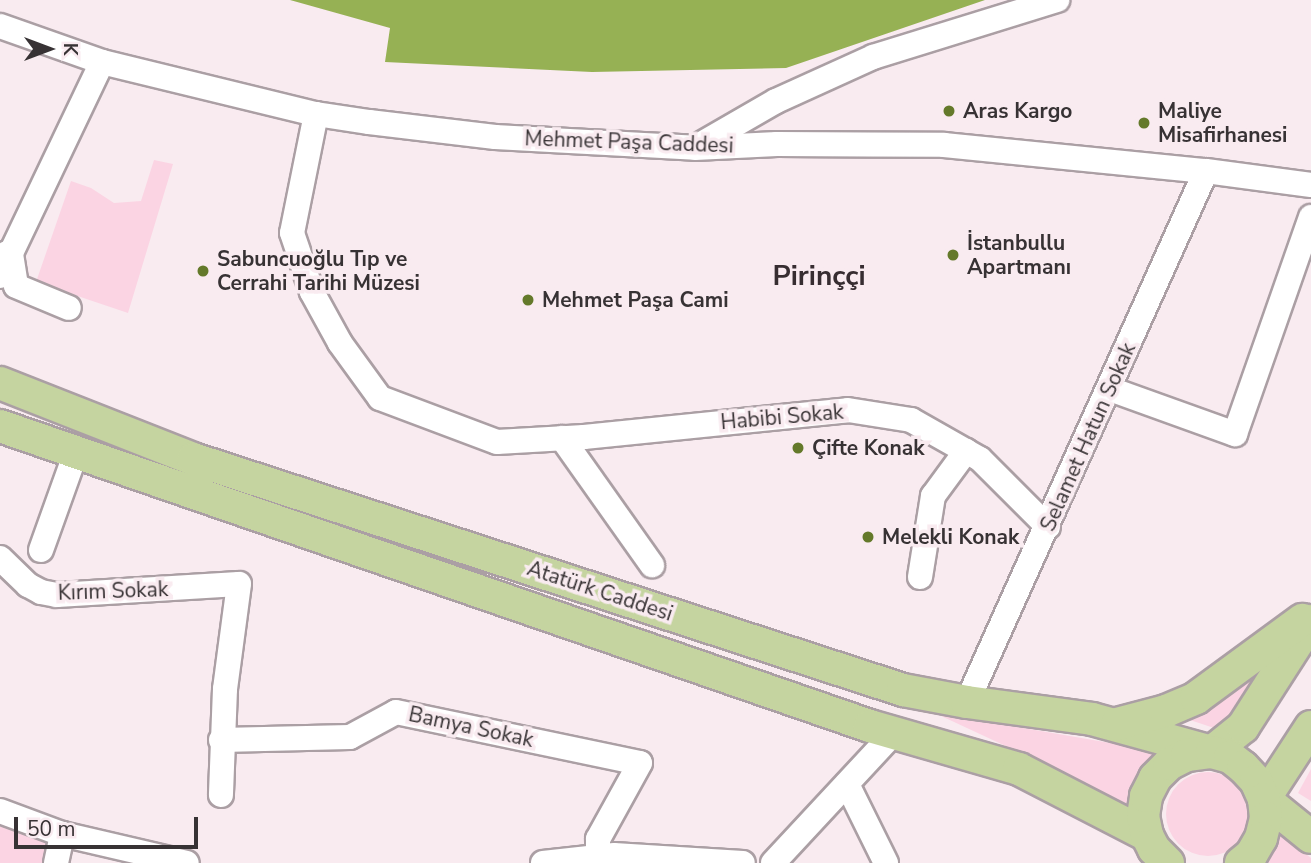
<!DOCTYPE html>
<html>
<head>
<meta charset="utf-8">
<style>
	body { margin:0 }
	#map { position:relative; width:1311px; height:863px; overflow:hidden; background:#f9ebf0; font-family:"Nunito Sans",sans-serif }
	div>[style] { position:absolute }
	.green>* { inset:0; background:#fbd4e3 }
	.round { border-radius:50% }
	.water>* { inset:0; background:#96b154 }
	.roads { filter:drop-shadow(2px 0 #ab9fa4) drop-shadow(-2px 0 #ab9fa4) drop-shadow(0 2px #ab9fa4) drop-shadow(0 -2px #ab9fa4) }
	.minor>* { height:24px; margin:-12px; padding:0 12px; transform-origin:12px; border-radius:12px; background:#fff }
	.major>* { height:32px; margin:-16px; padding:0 16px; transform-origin:16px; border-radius:16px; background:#c5d4a0 }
	.dots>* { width:19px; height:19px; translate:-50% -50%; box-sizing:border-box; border:4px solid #f9ebf0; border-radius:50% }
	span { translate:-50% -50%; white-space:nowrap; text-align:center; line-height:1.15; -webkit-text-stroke:7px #f9ebf0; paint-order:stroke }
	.poi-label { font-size:21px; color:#373234; font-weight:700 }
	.left { translate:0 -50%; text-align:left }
	.street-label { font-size:21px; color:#373234 }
	.district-label { font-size:28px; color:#372d31; font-weight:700 }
	.north { position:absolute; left:14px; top:14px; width:70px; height:70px; -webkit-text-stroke:5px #f9ebf0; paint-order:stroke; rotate:90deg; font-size:19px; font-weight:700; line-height:28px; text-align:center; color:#373234 }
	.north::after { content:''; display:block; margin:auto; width:24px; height:32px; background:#373234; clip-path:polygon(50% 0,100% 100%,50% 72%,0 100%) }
	.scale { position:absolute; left:14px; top:817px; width:184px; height:32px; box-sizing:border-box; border:4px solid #373234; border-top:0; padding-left:9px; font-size:21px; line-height:24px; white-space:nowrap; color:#373234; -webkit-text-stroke:5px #f9ebf0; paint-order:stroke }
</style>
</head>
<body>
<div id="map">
	<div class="green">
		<div style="clip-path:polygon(154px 160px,173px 164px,128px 313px,36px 282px,71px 181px,91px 188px,114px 203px,141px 201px)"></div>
		<div style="clip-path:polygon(1273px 662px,1217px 729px,1178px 716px,1238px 682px)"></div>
		<div style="clip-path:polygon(928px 703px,1011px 726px,1157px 751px,1132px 811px,1074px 778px,924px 708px)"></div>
		<div style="clip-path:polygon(1311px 769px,1311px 801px,1298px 793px)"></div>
		<div class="round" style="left:1166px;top:772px;width:84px;height:84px"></div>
		<div style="clip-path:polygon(0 816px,55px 836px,49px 863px,0 863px)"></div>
		<div style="clip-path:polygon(1277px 831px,1311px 858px,1311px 863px,1257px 863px)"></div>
	</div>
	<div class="water">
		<div style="clip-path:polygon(290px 0,985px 0,786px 68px,592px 72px,385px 62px,390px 28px)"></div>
	</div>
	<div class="roads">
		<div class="minor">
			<div style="left:0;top:26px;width:108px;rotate:19.4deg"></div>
			<div style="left:102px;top:62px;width:220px;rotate:13.7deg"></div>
			<div style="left:316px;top:114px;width:54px;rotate:8.6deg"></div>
			<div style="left:369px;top:122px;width:127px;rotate:6.8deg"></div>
			<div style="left:495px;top:137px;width:200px;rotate:3.1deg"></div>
			<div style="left:695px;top:148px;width:82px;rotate:-2.8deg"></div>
			<div style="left:777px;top:144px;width:167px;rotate:0.3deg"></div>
			<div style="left:944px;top:145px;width:263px;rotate:5.7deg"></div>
			<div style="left:1206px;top:171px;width:106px;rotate:7.6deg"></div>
			<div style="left:316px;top:114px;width:121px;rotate:101.4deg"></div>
			<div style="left:292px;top:233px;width:62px;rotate:71.3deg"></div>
			<div style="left:312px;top:292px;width:58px;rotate:61.2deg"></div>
			<div style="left:340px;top:343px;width:68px;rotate:54deg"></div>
			<div style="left:380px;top:398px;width:125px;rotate:20.6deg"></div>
			<div style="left:497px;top:442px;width:87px;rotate:-3.3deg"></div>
			<div style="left:584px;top:437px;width:265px;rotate:-5.8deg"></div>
			<div style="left:848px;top:410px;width:64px;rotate:9deg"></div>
			<div style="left:911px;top:420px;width:79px;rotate:29.5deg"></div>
			<div style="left:980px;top:459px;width:96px;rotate:45deg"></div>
			<div style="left:698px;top:146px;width:90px;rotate:-30deg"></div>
			<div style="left:776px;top:101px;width:107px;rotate:-24.4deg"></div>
			<div style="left:873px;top:57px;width:193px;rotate:-17.2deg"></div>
			<div style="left:7px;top:253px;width:4px;rotate:14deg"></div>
			<div style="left:11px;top:254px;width:32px;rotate:81deg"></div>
			<div style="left:16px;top:286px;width:57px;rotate:22.5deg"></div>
			<div style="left:0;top:276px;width:237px;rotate:-64.5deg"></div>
			<div style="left:1110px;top:389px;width:133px;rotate:19.8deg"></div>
			<div style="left:1235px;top:434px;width:230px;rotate:-70.7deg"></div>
			<div style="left:562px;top:438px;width:156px;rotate:54.7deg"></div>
			<div style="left:41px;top:550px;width:104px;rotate:-70.3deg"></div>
			<div style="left:0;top:558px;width:39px;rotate:44deg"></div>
			<div style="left:28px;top:585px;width:15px;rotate:28deg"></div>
			<div style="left:41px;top:592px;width:16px;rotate:11deg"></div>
			<div style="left:57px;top:595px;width:182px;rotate:-3.5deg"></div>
			<div style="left:239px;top:584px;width:106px;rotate:97.6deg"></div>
			<div style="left:225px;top:689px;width:106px;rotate:92.2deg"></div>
			<div style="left:920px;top:577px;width:82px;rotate:-80.9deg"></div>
			<div style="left:933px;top:496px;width:56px;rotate:-53.7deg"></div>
			<div style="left:967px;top:702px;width:582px;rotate:-65.77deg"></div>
			<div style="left:221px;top:740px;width:129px;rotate:-1.3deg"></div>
			<div style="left:350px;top:737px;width:52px;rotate:-28.5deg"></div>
			<div style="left:396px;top:712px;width:249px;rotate:11.8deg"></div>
			<div style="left:640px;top:763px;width:87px;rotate:118.9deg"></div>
			<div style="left:598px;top:839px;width:18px;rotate:90deg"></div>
			<div style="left:847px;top:784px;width:88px;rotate:63.7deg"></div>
			<div style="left:0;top:811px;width:66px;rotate:20.4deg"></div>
			<div style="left:62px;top:834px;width:128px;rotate:13.1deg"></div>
			<div style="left:56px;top:863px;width:30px;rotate:-78deg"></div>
			<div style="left:543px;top:863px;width:71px;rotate:-6.4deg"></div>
			<div style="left:614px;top:855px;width:129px;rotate:3.5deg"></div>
			<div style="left:773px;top:863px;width:178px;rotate:-47.1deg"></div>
		</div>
		<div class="major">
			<div style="left:0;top:383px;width:207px;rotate:21.5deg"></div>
			<div style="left:193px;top:459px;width:747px;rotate:18.02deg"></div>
			<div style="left:903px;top:690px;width:65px;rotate:10.6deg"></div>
			<div style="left:967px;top:702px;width:126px;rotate:7.7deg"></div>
			<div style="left:1092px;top:719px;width:124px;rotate:15.4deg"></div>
			<div style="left:1212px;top:752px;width:40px;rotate:-39deg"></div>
			<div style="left:1243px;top:727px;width:126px;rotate:-57.3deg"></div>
			<div style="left:0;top:426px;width:920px;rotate:19.03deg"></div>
			<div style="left:870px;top:726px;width:155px;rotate:16.1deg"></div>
			<div style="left:1019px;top:769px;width:144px;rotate:27.3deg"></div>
			<div style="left:1117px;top:724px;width:51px;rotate:-14.9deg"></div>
			<div style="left:1166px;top:711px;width:33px;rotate:-23deg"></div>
			<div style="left:1196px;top:698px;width:132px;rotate:-36.3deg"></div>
			<div style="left:1311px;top:727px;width:86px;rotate:123.1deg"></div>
			<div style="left:1264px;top:799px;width:60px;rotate:39deg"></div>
			<div style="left:1168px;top:863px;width:20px;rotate:-135deg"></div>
			<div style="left:1154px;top:849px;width:16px;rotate:-117deg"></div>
			<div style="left:1147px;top:835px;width:19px;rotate:-102deg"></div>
			<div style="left:1143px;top:816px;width:20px;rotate:-81deg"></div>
			<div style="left:1146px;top:796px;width:20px;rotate:-63deg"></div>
			<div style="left:1155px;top:778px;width:20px;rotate:-45deg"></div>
			<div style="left:1169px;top:764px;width:20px;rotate:-27deg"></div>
			<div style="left:1187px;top:755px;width:25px;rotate:-7deg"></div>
			<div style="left:1212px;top:752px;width:19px;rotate:16deg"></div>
			<div style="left:1230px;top:757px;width:16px;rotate:38deg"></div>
			<div style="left:1243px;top:767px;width:19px;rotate:47deg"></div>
			<div style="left:1256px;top:781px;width:20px;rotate:66deg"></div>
			<div style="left:1264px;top:799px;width:19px;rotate:84deg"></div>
			<div style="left:1266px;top:818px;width:21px;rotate:104deg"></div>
			<div style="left:1261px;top:838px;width:20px;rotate:120deg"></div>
			<div style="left:1251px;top:855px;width:13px;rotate:141deg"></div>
		</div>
	</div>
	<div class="dots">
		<div style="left:949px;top:111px;background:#64792a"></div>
		<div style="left:1144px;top:123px;background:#64792a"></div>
		<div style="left:953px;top:255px;background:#64792a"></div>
		<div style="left:203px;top:271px;background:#64792a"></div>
		<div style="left:528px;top:300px;background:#64792a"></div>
		<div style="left:798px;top:448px;background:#64792a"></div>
		<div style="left:868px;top:537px;background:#64792a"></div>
	</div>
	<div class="poi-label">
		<span class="left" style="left:963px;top:111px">Aras Kargo</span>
		<span class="left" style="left:1158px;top:123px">Maliye<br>Misafirhanesi</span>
		<span class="left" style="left:967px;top:255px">İstanbullu<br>Apartmanı</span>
		<span class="left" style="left:217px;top:271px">Sabuncuoğlu Tıp ve<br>Cerrahi Tarihi Müzesi</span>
		<span class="left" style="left:542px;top:300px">Mehmet Paşa Cami</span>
		<span class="left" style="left:812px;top:448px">Çifte Konak</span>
		<span class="left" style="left:882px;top:537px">Melekli Konak</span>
	</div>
	<div class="street-label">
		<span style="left:629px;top:142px;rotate:2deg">Mehmet Paşa Caddesi</span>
		<span style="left:782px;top:417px;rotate:-5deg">Habibi Sokak</span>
		<span style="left:1088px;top:437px;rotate:-66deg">Selamet Hatun Sokak</span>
		<span style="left:113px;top:591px;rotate:-2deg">Kırım Sokak</span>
		<span style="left:600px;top:591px;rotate:18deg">Atatürk Caddesi</span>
		<span style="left:471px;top:727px;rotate:12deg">Bamya Sokak</span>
	</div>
	<div class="district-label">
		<span style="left:819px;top:276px">Pirinççi</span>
	</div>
	<div class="north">K</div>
	<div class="scale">50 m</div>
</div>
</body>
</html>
